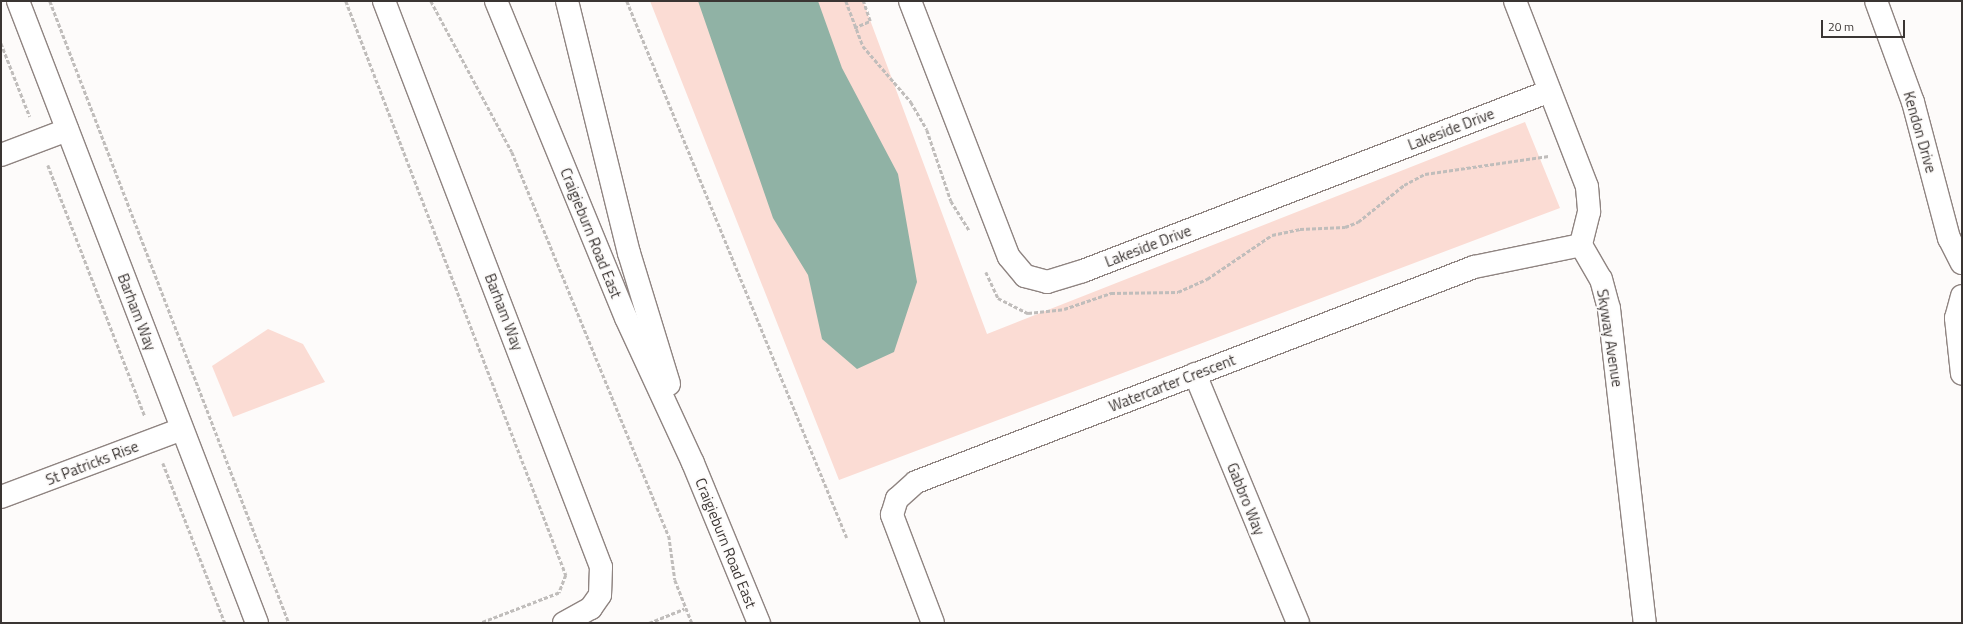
<!DOCTYPE html>
<html>
<head>
<meta charset="utf-8">
<style>
	body { margin:0 }
	#map { position:relative; width:1963px; height:624px; overflow:hidden; background:#fdfbfa; font-family:"Titillium Web",sans-serif }
	div>[style] { position:absolute }
	.green>* { inset:0; background:#fbdcd4 }
	.water>* { inset:0; background:#90b2a5 }
	.path>* { height:2.5px; margin-top:-1.25px; transform-origin:0; background:repeating-linear-gradient(90deg,#c0bdbb 0 4px,transparent 0 6px) }
	.roads { filter:drop-shadow(1px 0 #8f8481) drop-shadow(-1px 0 #8f8481) drop-shadow(0 1px #8f8481) drop-shadow(0 -1px #8f8481) }
	.minor>* { height:22px; margin:-11px; padding:0 11px; transform-origin:11px; border-radius:11px; background:#fff }
	.secondary>* { height:22px; margin:-11px; padding:0 11px; transform-origin:11px; border-radius:11px; background:#fff }
	span { translate:-50% -50%; white-space:nowrap; text-align:center; line-height:1.15; -webkit-text-stroke:3.5px #fdfbfa; paint-order:stroke }
	.street-label { font-size:15px; color:#3a3533 }
	.frame { position:absolute; inset:0; border:2px solid #3a3533; pointer-events:none }
	.scale { position:absolute; left:1821px; top:20px; width:84px; height:18px; box-sizing:border-box; border:2px solid #3a3533; border-top:0; padding-left:5px; font-size:12px; line-height:14px; white-space:nowrap; color:#3a3533; -webkit-text-stroke:3px #fdfbfa; paint-order:stroke }
</style>
</head>
<body>
<div id="map">
	<div class="green">
		<div style="clip-path:polygon(650px 1px,863px 1px,987px 334px,1525px 122px,1560px 208px,839px 480px)"></div>
		<div style="clip-path:polygon(268px 329px,303px 344px,325px 382px,233px 417px,212px 366px)"></div>
	</div>
	<div class="water">
		<div style="clip-path:polygon(698px 1px,818px 1px,842px 68px,898px 174px,917px 282px,894px 352px,857px 369px,822px 339px,808px 275px,773px 218px)"></div>
	</div>
	<div class="path">
		<div style="left:50px;top:1px;width:666px;rotate:68.98deg"></div>
		<div style="left:346px;top:1px;width:615px;rotate:69.03deg"></div>
		<div style="left:566px;top:575px;width:19px;rotate:111deg"></div>
		<div style="left:559px;top:593px;width:84px;rotate:159deg"></div>
		<div style="left:431px;top:1px;width:171px;rotate:61.8deg"></div>
		<div style="left:512px;top:152px;width:415px;rotate:67.8deg"></div>
		<div style="left:669px;top:536px;width:44px;rotate:82.2deg"></div>
		<div style="left:675px;top:580px;width:46px;rotate:68.4deg"></div>
		<div style="left:627px;top:1px;width:580px;rotate:67.72deg"></div>
		<div style="left:846px;top:1px;width:48px;rotate:69.3deg"></div>
		<div style="left:863px;top:46px;width:74px;rotate:49.4deg"></div>
		<div style="left:911px;top:102px;width:32px;rotate:60deg"></div>
		<div style="left:927px;top:130px;width:75px;rotate:71.3deg"></div>
		<div style="left:951px;top:201px;width:34px;rotate:58deg"></div>
		<div style="left:854px;top:28px;width:17px;rotate:-24deg"></div>
		<div style="left:870px;top:21px;width:21px;rotate:-109deg"></div>
		<div style="left:1px;top:43px;width:79px;rotate:68.6deg"></div>
		<div style="left:48px;top:165px;width:269px;rotate:68.9deg"></div>
		<div style="left:986px;top:272px;width:29px;rotate:65deg"></div>
		<div style="left:998px;top:298px;width:34px;rotate:27deg"></div>
		<div style="left:1028px;top:313px;width:36px;rotate:-6deg"></div>
		<div style="left:1064px;top:309px;width:50px;rotate:-18.8deg"></div>
		<div style="left:1111px;top:293px;width:67px;rotate:-0.9deg"></div>
		<div style="left:1178px;top:292px;width:32px;rotate:-24deg"></div>
		<div style="left:1207px;top:279px;width:78px;rotate:-34.1deg"></div>
		<div style="left:1272px;top:235px;width:29px;rotate:-12deg"></div>
		<div style="left:1300px;top:229px;width:45px;rotate:-2.5deg"></div>
		<div style="left:1345px;top:227px;width:14px;rotate:-21deg"></div>
		<div style="left:1358px;top:222px;width:59px;rotate:-38.8deg"></div>
		<div style="left:1404px;top:185px;width:24px;rotate:-28deg"></div>
		<div style="left:1425px;top:174px;width:125px;rotate:-8.3deg"></div>
		<div style="left:163px;top:463px;width:172px;rotate:68.8deg"></div>
		<div style="left:649px;top:623px;width:38px;rotate:-22deg"></div>
	</div>
	<div class="roads">
		<div class="minor">
			<div style="left:18px;top:1px;width:666px;rotate:68.98deg"></div>
			<div style="left:384px;top:1px;width:606px;rotate:69.02deg"></div>
			<div style="left:601px;top:567px;width:28px;rotate:92deg"></div>
			<div style="left:600px;top:595px;width:16px;rotate:125deg"></div>
			<div style="left:591px;top:608px;width:31px;rotate:151deg"></div>
			<div style="left:910px;top:1px;width:274px;rotate:68.9deg"></div>
			<div style="left:1009px;top:257px;width:25px;rotate:50deg"></div>
			<div style="left:1025px;top:276px;width:23px;rotate:15deg"></div>
			<div style="left:1047px;top:282px;width:38px;rotate:-17deg"></div>
			<div style="left:1083px;top:271px;width:500px;rotate:-21.08deg"></div>
			<div style="left:1515px;top:1px;width:199px;rotate:68.8deg"></div>
			<div style="left:1587px;top:187px;width:25px;rotate:85deg"></div>
			<div style="left:1589px;top:212px;width:34px;rotate:104deg"></div>
			<div style="left:1581px;top:245px;width:39px;rotate:60deg"></div>
			<div style="left:1601px;top:279px;width:31px;rotate:75deg"></div>
			<div style="left:1609px;top:309px;width:316px;rotate:83.5deg"></div>
			<div style="left:1876px;top:1px;width:108px;rotate:69.9deg"></div>
			<div style="left:1913px;top:102px;width:141px;rotate:75.2deg"></div>
			<div style="left:1949px;top:238px;width:28px;rotate:63deg"></div>
			<div style="left:1px;top:155px;width:71px;rotate:-20.7deg"></div>
			<div style="left:1962px;top:296px;width:23px;rotate:105deg"></div>
			<div style="left:1956px;top:318px;width:56px;rotate:83.9deg"></div>
			<div style="left:1195px;top:374px;width:269px;rotate:67.5deg"></div>
			<div style="left:1px;top:497px;width:193px;rotate:-20.6deg"></div>
			<div style="left:933px;top:623px;width:116px;rotate:-110.8deg"></div>
			<div style="left:892px;top:515px;width:17px;rotate:-73deg"></div>
			<div style="left:897px;top:499px;width:25px;rotate:-42deg"></div>
			<div style="left:916px;top:482px;width:598px;rotate:-21.07deg"></div>
			<div style="left:1474px;top:267px;width:109px;rotate:-11.6deg"></div>
		</div>
		<div class="secondary">
			<div style="left:496px;top:1px;width:343px;rotate:67.7deg"></div>
			<div style="left:626px;top:318px;width:160px;rotate:65.2deg"></div>
			<div style="left:693px;top:463px;width:173px;rotate:67.6deg"></div>
			<div style="left:567px;top:1px;width:260px;rotate:76.2deg"></div>
			<div style="left:629px;top:253px;width:137px;rotate:73deg"></div>
		</div>
	</div>
	<div class="street-label">
		<span style="left:1451px;top:129px;rotate:-21deg">Lakeside Drive</span>
		<span style="left:1920px;top:132px;rotate:74deg">Kendon Drive</span>
		<span style="left:591px;top:233px;rotate:68deg">Craigieburn Road East</span>
		<span style="left:1148px;top:246px;rotate:-21deg">Lakeside Drive</span>
		<span style="left:137px;top:312px;rotate:69deg">Barham Way</span>
		<span style="left:504px;top:312px;rotate:69deg">Barham Way</span>
		<span style="left:1610px;top:338px;rotate:81deg">Skyway Avenue</span>
		<span style="left:1172px;top:383px;rotate:-21deg">Watercarter Crescent</span>
		<span style="left:92px;top:463px;rotate:-21deg">St Patricks Rise</span>
		<span style="left:1246px;top:499px;rotate:68deg">Gabbro Way</span>
		<span style="left:726px;top:543px;rotate:68deg">Craigieburn Road East</span>
	</div>
	<div class="frame"></div>
	<div class="scale">20 m</div>
</div>
</body>
</html>
